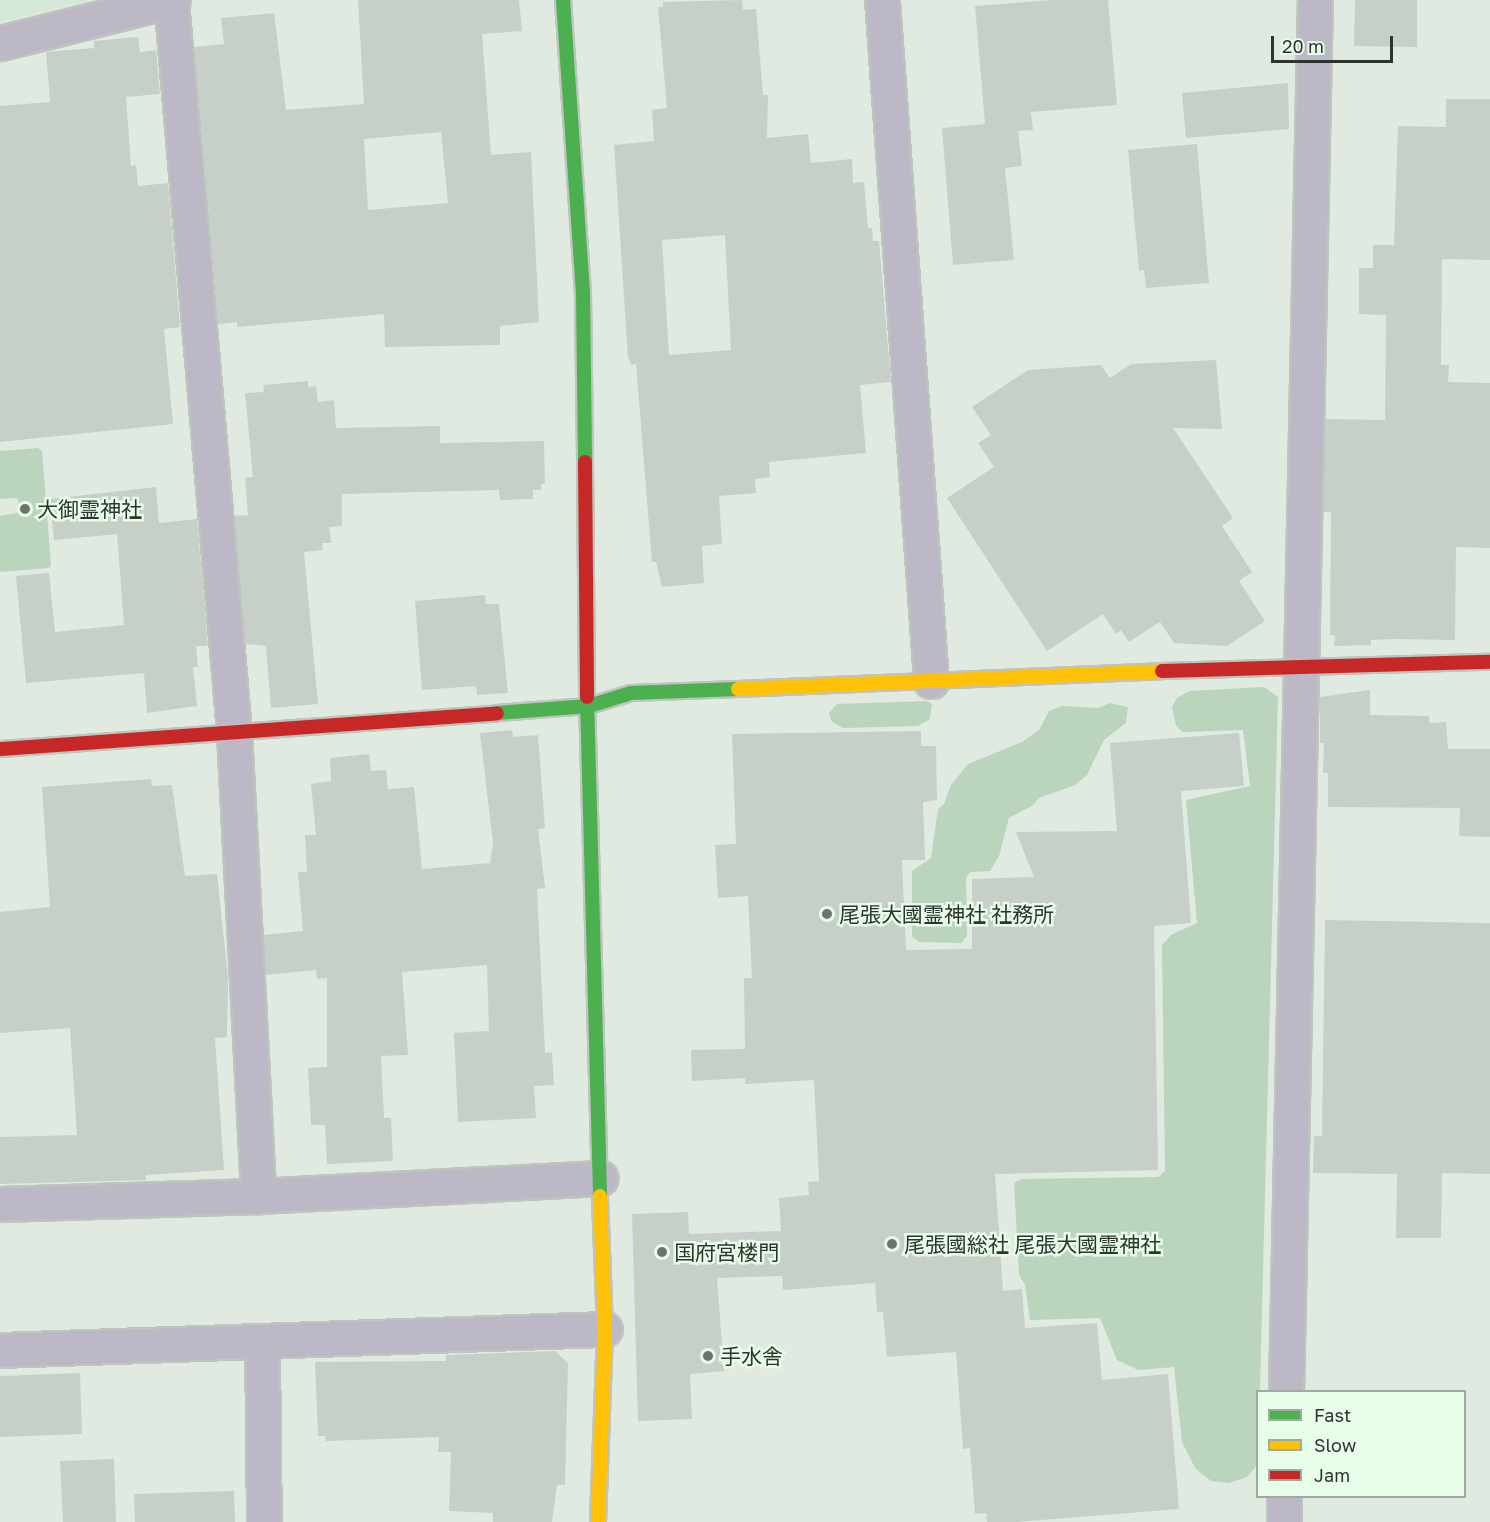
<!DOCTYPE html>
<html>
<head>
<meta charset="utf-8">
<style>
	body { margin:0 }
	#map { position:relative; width:1490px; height:1522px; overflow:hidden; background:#e0eae0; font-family:"Golos Text","Noto Sans JP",sans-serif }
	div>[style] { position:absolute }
	.built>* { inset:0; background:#d4e8d7 }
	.green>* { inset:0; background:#bbd4be }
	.building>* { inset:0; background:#c7d0c8 }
	.roads { filter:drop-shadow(2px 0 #bdc5bd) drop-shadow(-2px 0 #bdc5bd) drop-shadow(0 2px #bdc5bd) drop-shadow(0 -2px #bdc5bd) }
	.street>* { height:33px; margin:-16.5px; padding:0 16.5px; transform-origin:16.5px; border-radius:16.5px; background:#bdb8c5 }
	.fast>* { height:14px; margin:-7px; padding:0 7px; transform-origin:7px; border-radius:7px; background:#4caf50 }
	.slow>* { height:14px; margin:-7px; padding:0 7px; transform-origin:7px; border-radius:7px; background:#ffc107 }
	.jam>* { height:14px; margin:-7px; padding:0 7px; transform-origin:7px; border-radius:7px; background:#c62828 }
	.dots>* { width:16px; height:16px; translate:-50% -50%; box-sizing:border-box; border:3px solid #e8fcea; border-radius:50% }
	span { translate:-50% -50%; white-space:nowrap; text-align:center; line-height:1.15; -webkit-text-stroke:5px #e8fcea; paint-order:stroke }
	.poi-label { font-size:21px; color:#2d352e }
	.left { translate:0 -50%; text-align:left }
	.legend { position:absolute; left:1256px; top:1390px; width:210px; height:108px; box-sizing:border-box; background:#e8fcea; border:2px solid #9dac9f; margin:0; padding:8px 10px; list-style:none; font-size:18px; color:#2d352e }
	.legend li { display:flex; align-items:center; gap:12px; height:30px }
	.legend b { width:30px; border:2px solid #9dac9f }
	.scale { position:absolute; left:1271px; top:36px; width:122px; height:27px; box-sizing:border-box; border:3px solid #2d352e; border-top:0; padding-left:8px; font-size:18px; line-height:21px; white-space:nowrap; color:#2d352e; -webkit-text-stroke:4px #e8fcea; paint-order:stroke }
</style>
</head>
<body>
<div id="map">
	<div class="built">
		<div style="clip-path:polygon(0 0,92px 0,0 22px)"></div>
	</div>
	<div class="green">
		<div style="clip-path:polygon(38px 448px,42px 451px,51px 565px,49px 568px,0 572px,0 516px,22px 512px,17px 498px,0 499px,0 451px)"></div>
		<div style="clip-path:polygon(1264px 687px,1278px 697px,1258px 1464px,1247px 1477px,1229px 1483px,1211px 1481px,1195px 1468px,1182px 1442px,1174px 1367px,1138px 1370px,1117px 1360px,1100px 1318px,1030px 1320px,1025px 1285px,1019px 1275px,1014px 1183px,1022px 1179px,1158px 1177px,1165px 1171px,1162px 945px,1171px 935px,1197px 923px,1186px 800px,1250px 786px,1243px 730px,1182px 732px,1176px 725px,1172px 707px,1177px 698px,1190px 691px)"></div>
		<div style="clip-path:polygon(927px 701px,932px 704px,930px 719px,918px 726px,843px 728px,832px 722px,829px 713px,837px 704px)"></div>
		<div style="clip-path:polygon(1110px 703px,1128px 707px,1126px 723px,1104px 740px,1087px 775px,1075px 785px,1039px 798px,1032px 806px,1009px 818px,999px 856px,990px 871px,970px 872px,966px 878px,967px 935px,962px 943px,919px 942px,912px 936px,912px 871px,931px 858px,938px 809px,944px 804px,951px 785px,968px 764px,1022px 742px,1039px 730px,1049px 711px,1062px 706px,1098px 708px)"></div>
	</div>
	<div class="building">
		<div style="clip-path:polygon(evenodd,358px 0,519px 0,522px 31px,482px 34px,491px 155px,531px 152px,539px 322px,500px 326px,500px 345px,385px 347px,384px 314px,237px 327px,237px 322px,218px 324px,194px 47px,224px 44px,221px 18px,274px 13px,286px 110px,364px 104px,358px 0,441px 132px,448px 203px,368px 210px,364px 139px,441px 132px)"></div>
		<div style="clip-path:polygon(evenodd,742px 0,743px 10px,756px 9px,763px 95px,768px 95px,767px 138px,808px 134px,811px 163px,852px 159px,853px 183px,864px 182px,868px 228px,872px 228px,873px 241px,879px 241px,891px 382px,860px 385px,866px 453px,769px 462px,770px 477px,755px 479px,756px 493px,719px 496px,722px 544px,702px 546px,704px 583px,662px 587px,656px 562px,652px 562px,636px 364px,631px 365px,628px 357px,614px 145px,654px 141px,652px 110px,667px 108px,658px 7px,663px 7px,663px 2px,742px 0,725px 235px,731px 350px,669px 355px,662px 240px,725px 235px)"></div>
		<div style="clip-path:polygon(1052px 0,1108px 0,1117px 105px,1031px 112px,1033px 130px,1018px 131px,1022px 166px,1005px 168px,1014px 260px,953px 265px,942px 128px,985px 124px,975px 6px)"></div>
		<div style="clip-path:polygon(1355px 0,1417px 0,1417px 47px,1354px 46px)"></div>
		<div style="clip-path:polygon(138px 37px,140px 52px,156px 50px,160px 94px,126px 97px,131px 166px,136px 165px,138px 186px,168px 183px,180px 327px,164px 329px,173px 424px,0 442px,0 106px,50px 102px,46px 52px,94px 48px,94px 41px)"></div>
		<div style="clip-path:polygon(1288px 83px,1289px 129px,1186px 138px,1182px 93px)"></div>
		<div style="clip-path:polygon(1446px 99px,1490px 99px,1490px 260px,1442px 259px,1441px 365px,1449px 365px,1448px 382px,1490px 383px,1490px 548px,1456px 547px,1455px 640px,1393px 639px,1371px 640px,1371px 645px,1334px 646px,1335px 635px,1330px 635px,1331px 512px,1323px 512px,1325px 419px,1385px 420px,1386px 315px,1359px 314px,1359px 268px,1373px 268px,1373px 245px,1394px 245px,1398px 126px,1446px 127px)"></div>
		<div style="clip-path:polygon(1197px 144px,1209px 283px,1146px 288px,1144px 270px,1139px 271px,1128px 150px)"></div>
		<div style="clip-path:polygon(1216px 360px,1222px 429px,1173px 428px,1233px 518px,1222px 526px,1252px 572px,1239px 581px,1265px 621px,1227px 646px,1174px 643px,1160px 622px,1129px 642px,1121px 630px,1116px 634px,1103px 614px,1047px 651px,947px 498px,994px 467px,978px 443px,991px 435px,972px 407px,1028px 370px,1101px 365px,1110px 378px,1131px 364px)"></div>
		<div style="clip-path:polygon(308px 381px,308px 387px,316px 386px,318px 402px,334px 400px,336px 428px,440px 426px,440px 443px,544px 441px,545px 484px,541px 484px,541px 490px,533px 490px,533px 499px,500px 500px,499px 490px,342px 494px,342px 526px,329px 527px,331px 543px,322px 543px,323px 550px,304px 552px,318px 704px,271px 708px,266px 646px,245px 644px,234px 516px,248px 515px,245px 478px,253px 477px,245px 393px,264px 392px,263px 385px)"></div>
		<div style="clip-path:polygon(156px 487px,159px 523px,197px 519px,208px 646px,196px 646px,198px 667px,193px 667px,197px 706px,147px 713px,144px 673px,26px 683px,16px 576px,49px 573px,55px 632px,124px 625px,117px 534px,54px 540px,50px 499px)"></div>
		<div style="clip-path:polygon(485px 595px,486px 604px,499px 604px,508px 693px,477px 695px,476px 686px,422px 690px,415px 601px)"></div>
		<div style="clip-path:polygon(1370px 690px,1370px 715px,1429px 716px,1429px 723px,1446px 722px,1448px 749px,1490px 749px,1490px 837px,1459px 836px,1460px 808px,1328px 807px,1328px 773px,1323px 773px,1324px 743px,1320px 743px,1320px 697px)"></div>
		<div style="clip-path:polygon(512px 730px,513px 737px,538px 735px,545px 828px,538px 829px,545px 888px,537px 889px,545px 1053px,552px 1052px,554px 1085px,534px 1086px,536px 1118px,458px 1122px,454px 1033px,489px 1031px,487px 965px,402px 972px,408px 1055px,381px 1056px,384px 1118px,391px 1118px,393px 1161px,327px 1164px,325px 1125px,311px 1125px,308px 1068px,327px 1067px,327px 978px,317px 979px,316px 970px,265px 975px,263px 935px,303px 931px,298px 872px,307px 872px,305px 835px,316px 835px,311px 784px,331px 781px,330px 758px,369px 754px,371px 771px,386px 770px,388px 789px,414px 787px,422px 869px,490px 863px,493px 843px,480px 733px)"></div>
		<div style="clip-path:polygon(921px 731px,921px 746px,936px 746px,937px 800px,923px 802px,925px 860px,902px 860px,906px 950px,972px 949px,972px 879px,1034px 877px,1016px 832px,1117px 831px,1110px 743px,1239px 733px,1244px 786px,1181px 791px,1191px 923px,1154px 926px,1158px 1170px,995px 1174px,1003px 1291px,1022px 1289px,1025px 1328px,1097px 1323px,1102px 1380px,1168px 1374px,1179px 1509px,1015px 1522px,987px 1522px,986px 1513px,975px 1514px,970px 1448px,963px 1449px,956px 1352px,887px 1357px,883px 1312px,877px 1312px,875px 1283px,783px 1290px,782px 1276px,717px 1278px,724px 1371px,690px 1374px,692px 1419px,638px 1421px,632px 1214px,688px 1212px,689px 1234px,781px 1231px,779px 1198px,809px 1195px,808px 1182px,819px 1181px,814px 1080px,745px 1084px,745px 1078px,692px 1081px,691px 1050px,745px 1049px,744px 978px,752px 978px,748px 896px,718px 898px,715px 845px,736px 844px,732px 734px)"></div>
		<div style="clip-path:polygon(151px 779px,152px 786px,172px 785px,185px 876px,217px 874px,228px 978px,227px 1037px,215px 1038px,224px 1170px,146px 1175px,146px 1180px,0 1184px,0 1137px,77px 1135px,70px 1028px,0 1033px,0 912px,50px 907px,42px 787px)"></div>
		<div style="clip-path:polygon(1325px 920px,1490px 923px,1490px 1174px,1442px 1173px,1441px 1238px,1396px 1238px,1397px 1174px,1313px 1173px,1314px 1136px,1322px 1136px)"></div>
		<div style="clip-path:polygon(555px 1351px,568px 1363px,565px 1485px,557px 1485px,552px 1522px,493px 1522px,493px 1513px,449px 1511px,451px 1452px,438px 1452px,439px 1437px,326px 1441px,325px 1436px,318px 1436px,315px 1362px,446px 1361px,446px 1355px)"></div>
		<div style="clip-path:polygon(80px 1373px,82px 1434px,0 1437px,0 1376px)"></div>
		<div style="clip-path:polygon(114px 1459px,116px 1522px,63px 1522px,60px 1461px)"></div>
		<div style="clip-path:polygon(234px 1491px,235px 1522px,135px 1522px,134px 1494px)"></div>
	</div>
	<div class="roads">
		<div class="street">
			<div style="left:171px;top:0;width:735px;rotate:85.08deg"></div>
			<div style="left:234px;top:732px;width:465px;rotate:87deg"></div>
			<div style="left:882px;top:0;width:683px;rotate:85.88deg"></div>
			<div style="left:0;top:43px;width:178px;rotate:-14deg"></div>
			<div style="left:0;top:1204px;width:258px;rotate:-1.8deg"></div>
			<div style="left:258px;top:1196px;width:343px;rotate:-3deg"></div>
			<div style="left:262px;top:1342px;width:180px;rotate:89.4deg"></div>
			<div style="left:0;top:1350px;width:605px;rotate:-1.99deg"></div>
			<div style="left:1286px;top:1392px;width:1392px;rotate:-88.81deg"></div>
			<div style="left:1284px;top:1522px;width:26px;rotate:-90deg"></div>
		</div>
		<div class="fast">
			<div style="left:563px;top:0;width:294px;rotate:86.1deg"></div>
			<div style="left:583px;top:293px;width:169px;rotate:89.3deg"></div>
			<div style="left:587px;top:697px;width:499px;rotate:88.5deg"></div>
			<div style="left:497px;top:713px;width:92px;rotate:-4.4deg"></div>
			<div style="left:589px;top:706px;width:44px;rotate:-17.2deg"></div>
			<div style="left:631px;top:693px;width:107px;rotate:-2.1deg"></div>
		</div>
		<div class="slow">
			<div style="left:738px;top:689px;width:424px;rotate:-2.4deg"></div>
			<div style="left:598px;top:1522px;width:193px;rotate:-87.9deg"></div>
			<div style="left:605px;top:1329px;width:133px;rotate:-92.2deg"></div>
		</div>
		<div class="jam">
			<div style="left:585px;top:462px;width:235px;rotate:89.5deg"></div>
			<div style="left:1162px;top:671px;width:328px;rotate:-1.6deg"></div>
			<div style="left:0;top:749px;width:498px;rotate:-4.1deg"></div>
		</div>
	</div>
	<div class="dots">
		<div style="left:25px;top:509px;background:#6c746c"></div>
		<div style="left:827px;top:914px;background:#6c746c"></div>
		<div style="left:892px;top:1244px;background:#6c746c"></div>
		<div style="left:662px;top:1252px;background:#6c746c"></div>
		<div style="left:708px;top:1356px;background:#6c746c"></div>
	</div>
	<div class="poi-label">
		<span class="left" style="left:37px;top:509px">大御霊神社</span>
		<span class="left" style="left:839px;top:914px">尾張大國霊神社 社務所</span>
		<span class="left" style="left:904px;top:1244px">尾張國総社 尾張大國霊神社</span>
		<span class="left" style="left:674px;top:1252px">国府宮楼門</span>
		<span class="left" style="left:720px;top:1356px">手水舎</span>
	</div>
	<ul class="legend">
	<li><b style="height:8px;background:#4caf50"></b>Fast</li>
	<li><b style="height:8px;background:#ffc107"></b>Slow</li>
	<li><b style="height:8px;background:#c62828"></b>Jam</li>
	</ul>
	<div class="scale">20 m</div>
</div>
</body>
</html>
